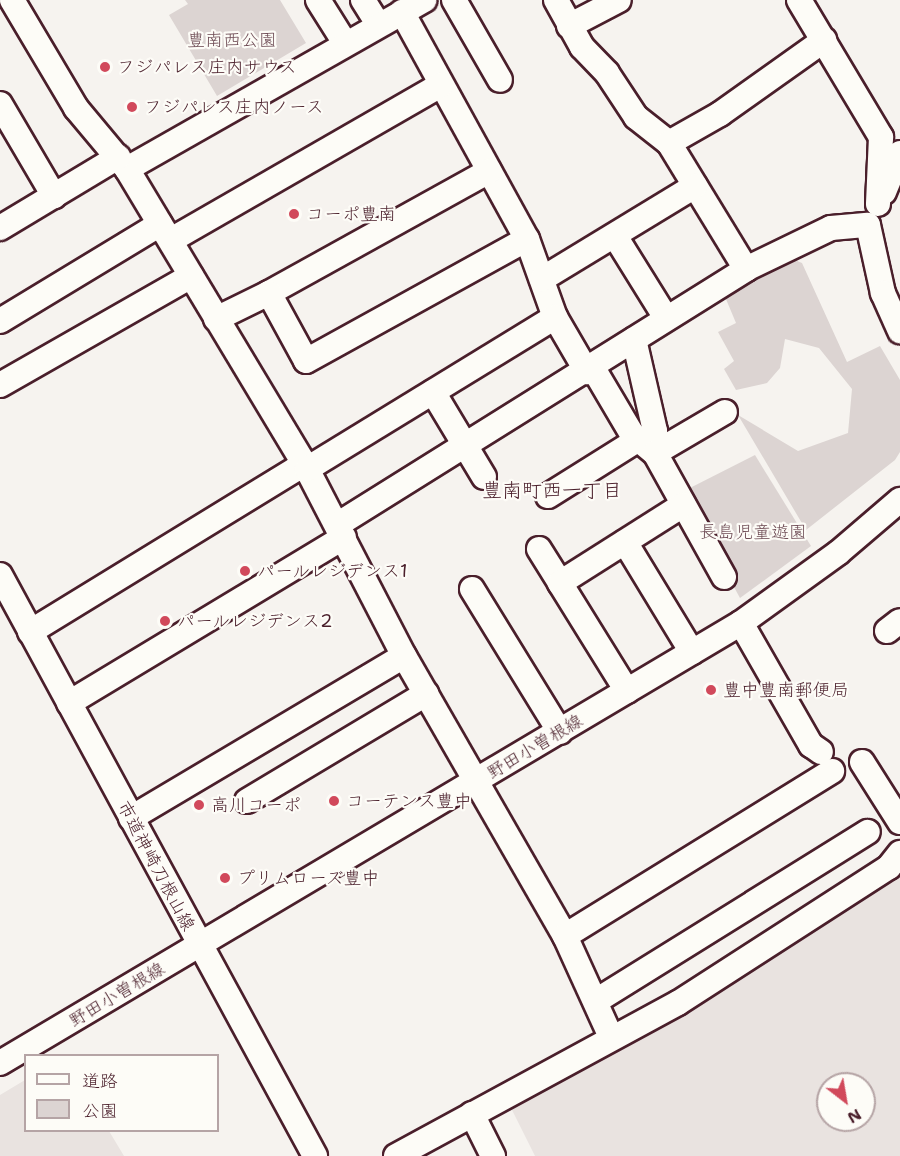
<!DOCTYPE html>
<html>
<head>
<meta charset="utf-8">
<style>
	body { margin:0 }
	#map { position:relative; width:900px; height:1156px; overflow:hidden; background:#f6f3ef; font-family:"Shantell Sans","Klee One",sans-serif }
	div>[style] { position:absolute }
	.built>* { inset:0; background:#e9e3e0 }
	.green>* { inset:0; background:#dcd4d2 }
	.roads { filter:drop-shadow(2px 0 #4a1f2b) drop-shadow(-2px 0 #4a1f2b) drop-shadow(0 2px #4a1f2b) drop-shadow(0 -2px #4a1f2b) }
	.minor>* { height:24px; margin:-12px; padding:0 12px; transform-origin:12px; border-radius:12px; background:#fdfcf7 }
	.dots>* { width:16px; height:16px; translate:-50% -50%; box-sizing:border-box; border:3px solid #fdfcf7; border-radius:50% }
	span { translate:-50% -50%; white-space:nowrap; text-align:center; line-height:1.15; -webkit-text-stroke:4.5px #fdfcf7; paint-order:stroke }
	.park-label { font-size:18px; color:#6e4c55 }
	.poi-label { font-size:18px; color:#4a1f2b }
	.left { translate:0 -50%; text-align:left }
	.street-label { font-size:18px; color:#4a1f2b }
	.neighbourhood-label { font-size:20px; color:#4a1f2b }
	.legend { position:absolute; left:24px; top:1054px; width:195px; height:78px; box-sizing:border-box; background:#fdfcf7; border:2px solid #b5a4a5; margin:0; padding:8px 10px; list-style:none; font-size:18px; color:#4a1f2b }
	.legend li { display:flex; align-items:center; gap:12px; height:30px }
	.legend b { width:30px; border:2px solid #b5a4a5 }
	.north { position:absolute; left:816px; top:1072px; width:60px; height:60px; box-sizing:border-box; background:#fdfcf7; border:2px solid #b5a4a5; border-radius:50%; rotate:149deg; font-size:16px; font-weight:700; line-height:24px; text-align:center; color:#4a1f2b }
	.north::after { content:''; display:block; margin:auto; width:21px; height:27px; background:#d1495b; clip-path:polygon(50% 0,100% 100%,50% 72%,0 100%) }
</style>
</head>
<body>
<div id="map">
	<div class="built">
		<div style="clip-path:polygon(evenodd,900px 871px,900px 1156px,535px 1156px,511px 1108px,624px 1047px,799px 942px,900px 871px,828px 1084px,864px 1084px,864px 1120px,828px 1120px,828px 1084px)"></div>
		<div style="clip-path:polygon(25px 1080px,26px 1130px,109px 1131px,124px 1156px,0 1156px,0 1095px)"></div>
	</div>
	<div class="green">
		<div style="clip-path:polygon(185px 0,280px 0,306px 43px,217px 96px,169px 15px,188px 4px)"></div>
		<div style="clip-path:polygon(790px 258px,802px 263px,847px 362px,880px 346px,900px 380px,900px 452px,895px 460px,806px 530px,738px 415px,798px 451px,848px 433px,852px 389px,819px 348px,785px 339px,780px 368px,767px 383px,736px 390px,724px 369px,734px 361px,718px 332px,736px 323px,723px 292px)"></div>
		<div style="clip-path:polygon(755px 455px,811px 546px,740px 598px,682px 492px)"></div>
	</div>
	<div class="roads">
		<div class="minor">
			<div style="left:12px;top:0;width:126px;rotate:59.3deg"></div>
			<div style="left:76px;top:108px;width:80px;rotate:50.1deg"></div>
			<div style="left:127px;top:169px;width:350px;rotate:59deg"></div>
			<div style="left:307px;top:469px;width:211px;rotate:62.6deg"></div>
			<div style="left:404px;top:656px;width:323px;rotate:60.1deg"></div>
			<div style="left:565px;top:936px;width:111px;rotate:65.5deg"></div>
			<div style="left:318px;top:0;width:51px;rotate:57.9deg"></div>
			<div style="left:363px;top:0;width:28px;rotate:58deg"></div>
			<div style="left:454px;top:0;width:92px;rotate:60.1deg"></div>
			<div style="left:556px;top:0;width:54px;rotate:61deg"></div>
			<div style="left:582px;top:47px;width:36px;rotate:46deg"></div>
			<div style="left:607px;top:73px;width:53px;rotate:56.6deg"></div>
			<div style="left:636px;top:117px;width:42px;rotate:38.2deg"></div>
			<div style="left:669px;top:143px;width:148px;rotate:58.6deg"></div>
			<div style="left:746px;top:269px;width:94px;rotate:-25.8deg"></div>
			<div style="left:831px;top:228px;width:37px;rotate:-5deg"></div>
			<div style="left:868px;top:225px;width:70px;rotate:77.6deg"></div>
			<div style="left:883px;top:293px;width:42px;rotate:65.9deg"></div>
			<div style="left:799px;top:0;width:160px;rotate:59.1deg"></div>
			<div style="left:881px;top:137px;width:67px;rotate:92.6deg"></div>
			<div style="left:402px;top:12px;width:259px;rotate:61.2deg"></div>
			<div style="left:527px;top:239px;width:83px;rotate:70.3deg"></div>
			<div style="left:555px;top:317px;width:64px;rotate:59.8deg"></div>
			<div style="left:569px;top:26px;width:56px;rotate:-27.5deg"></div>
			<div style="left:0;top:104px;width:107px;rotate:59.6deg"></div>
			<div style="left:669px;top:143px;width:59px;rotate:-29.6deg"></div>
			<div style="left:720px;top:114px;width:128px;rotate:-35.4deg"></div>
			<div style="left:127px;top:169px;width:342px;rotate:-29.6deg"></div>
			<div style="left:489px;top:171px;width:252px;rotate:151deg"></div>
			<div style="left:269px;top:293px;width:77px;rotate:61.4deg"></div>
			<div style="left:306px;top:361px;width:252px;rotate:-28.9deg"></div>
			<div style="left:884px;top:192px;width:42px;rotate:-67.7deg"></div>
			<div style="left:0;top:228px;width:138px;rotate:-31deg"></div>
			<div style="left:615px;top:236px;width:97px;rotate:58.1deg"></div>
			<div style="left:171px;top:240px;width:311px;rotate:-29.9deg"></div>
			<div style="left:542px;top:279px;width:179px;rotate:-31.3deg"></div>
			<div style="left:216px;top:319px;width:59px;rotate:-26.1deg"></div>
			<div style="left:0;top:321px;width:187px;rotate:-31.2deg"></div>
			<div style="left:593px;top:368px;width:77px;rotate:59.4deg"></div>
			<div style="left:632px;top:434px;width:30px;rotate:40deg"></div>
			<div style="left:655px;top:453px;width:22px;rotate:-90deg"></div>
			<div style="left:655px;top:431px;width:94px;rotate:-102.9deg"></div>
			<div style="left:0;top:385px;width:220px;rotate:-29.7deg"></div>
			<div style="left:433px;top:392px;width:99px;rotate:59deg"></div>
			<div style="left:548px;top:496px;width:107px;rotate:-32.1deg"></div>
			<div style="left:337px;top:525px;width:483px;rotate:-32deg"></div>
			<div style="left:625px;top:542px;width:129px;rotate:58.7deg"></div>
			<div style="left:539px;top:549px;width:40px;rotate:58deg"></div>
			<div style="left:0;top:575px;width:661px;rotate:61.53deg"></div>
			<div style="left:724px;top:577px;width:142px;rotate:-119.1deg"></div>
			<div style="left:655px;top:453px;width:81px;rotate:-30.4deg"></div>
			<div style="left:472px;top:589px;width:168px;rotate:58.4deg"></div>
			<div style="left:741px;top:623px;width:141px;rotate:60.2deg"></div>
			<div style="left:811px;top:745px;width:12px;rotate:35deg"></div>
			<div style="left:887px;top:631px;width:16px;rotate:-38deg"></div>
			<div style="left:30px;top:632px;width:312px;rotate:-31.5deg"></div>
			<div style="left:296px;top:469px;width:11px"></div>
			<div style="left:307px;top:469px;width:291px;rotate:-31.5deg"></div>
			<div style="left:627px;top:691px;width:127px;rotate:-121.8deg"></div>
			<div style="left:560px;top:583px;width:146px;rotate:-32.4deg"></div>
			<div style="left:69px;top:703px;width:321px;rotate:-31.1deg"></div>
			<div style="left:862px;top:762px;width:71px;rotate:57.7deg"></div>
			<div style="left:247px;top:801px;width:209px;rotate:-30.9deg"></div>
			<div style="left:131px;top:818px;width:317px;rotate:-30.7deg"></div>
			<div style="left:565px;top:936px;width:314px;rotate:-31.7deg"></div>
			<div style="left:596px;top:1001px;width:320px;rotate:-31.9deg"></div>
			<div style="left:0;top:1063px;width:862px;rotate:-30.7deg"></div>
			<div style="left:741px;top:623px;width:120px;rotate:-35.8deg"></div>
			<div style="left:838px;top:553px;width:82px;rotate:-40.5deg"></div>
			<div style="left:472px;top:1114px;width:47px;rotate:63.4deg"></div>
			<div style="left:396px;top:1156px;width:321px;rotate:-28.5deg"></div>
			<div style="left:678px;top:1003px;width:251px;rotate:-32.8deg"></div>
			<div style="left:889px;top:867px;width:18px;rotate:-52deg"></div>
		</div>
	</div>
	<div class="dots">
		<div style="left:105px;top:67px;background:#d1495b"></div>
		<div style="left:132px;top:107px;background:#d1495b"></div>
		<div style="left:294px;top:214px;background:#d1495b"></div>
		<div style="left:245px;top:571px;background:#d1495b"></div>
		<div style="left:165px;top:621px;background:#d1495b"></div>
		<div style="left:711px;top:690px;background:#d1495b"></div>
		<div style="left:334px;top:801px;background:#d1495b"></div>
		<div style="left:199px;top:805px;background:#d1495b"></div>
		<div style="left:225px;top:878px;background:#d1495b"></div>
	</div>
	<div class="park-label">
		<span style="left:232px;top:40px">豊南西公園</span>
		<span style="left:753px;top:532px">長島児童遊園</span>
	</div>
	<div class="poi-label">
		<span class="left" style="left:117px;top:67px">フジパレス庄内サウス</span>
		<span class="left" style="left:144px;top:107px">フジパレス庄内ノース</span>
		<span class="left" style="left:306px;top:214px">コーポ豊南</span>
		<span class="left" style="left:257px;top:571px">パールレジデンス1</span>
		<span class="left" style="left:177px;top:621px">パールレジデンス2</span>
		<span class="left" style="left:723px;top:690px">豊中豊南郵便局</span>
		<span class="left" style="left:346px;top:801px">コーテンス豊中</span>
		<span class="left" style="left:211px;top:805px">高川コーポ</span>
		<span class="left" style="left:237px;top:878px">プリムローズ豊中</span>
	</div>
	<div class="street-label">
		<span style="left:535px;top:747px;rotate:-31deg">野田小曽根線</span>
		<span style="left:156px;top:866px;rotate:62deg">市道神崎刀根山線</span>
		<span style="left:117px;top:995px;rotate:-31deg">野田小曽根線</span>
	</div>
	<div class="neighbourhood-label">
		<span style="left:552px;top:490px">豊南町西一丁目</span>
	</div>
	<ul class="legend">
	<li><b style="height:8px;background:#fdfcf7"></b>道路</li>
	<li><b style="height:16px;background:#dcd4d2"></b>公園</li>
	</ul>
	<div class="north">N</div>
</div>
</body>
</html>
